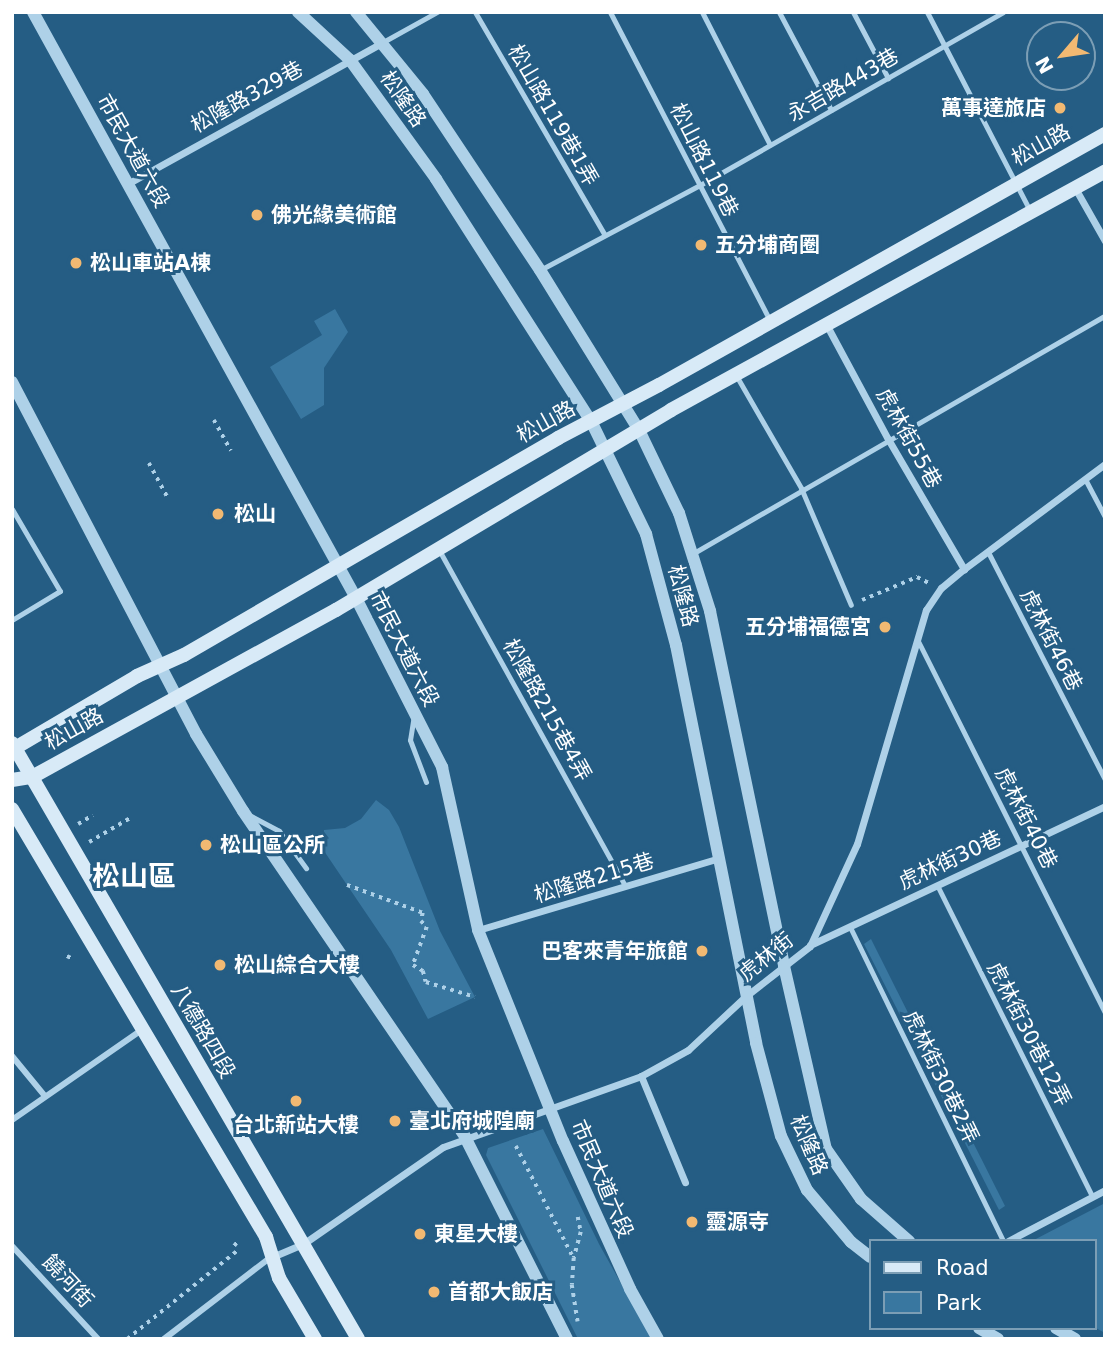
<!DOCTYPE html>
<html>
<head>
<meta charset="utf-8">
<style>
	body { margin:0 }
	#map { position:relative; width:1117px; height:1351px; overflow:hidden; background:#255d84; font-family:"DejaVu Sans","Noto Sans TC",sans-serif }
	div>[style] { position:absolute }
	.green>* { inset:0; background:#3977a0 }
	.path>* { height:3.5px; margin-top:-1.75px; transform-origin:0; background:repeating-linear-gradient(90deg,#aed1e8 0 3.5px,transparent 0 8.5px) }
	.service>* { height:5px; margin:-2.5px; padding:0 2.5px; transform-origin:2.5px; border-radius:2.5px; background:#aed1e8 }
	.pedestrian>* { height:6px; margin:-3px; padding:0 3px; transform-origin:3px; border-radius:3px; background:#aed1e8 }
	.minor>* { height:7px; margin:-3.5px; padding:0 3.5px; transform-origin:3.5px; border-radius:3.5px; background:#aed1e8 }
	.tertiary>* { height:12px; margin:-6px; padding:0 6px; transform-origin:6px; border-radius:6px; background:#aed1e8 }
	.secondary>* { height:14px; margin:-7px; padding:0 7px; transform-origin:7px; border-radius:7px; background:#d8eaf7 }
	.dots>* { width:19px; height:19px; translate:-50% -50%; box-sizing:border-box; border:4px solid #255d84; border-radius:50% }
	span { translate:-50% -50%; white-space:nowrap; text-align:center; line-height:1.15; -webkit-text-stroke:6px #255d84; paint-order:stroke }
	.street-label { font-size:21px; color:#fff }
	.poi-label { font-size:21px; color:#fff; font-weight:700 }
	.right { translate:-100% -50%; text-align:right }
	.left { translate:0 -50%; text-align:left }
	.district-label { font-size:28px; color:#fff; font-weight:700 }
	.frame { position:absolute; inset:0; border:14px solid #fff; pointer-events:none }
	.legend { position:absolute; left:869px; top:1239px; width:228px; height:91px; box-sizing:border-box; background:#255d84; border:2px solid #7c9eb5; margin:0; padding:9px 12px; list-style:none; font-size:21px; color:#fff }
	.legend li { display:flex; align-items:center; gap:14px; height:35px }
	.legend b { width:35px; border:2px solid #7c9eb5 }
	.north { position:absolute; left:1026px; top:21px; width:70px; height:70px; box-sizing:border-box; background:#255d84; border:2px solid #7c9eb5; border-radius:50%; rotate:241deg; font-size:19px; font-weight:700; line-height:28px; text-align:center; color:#fff }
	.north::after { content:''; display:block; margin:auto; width:24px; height:32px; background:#f2b972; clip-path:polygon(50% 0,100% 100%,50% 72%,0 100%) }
</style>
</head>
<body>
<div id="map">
	<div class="green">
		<div style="clip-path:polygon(335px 309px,348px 332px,324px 368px,324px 405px,301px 419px,270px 367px,322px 335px,314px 321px)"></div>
		<div style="clip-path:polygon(376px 800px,389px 810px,399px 827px,440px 931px,475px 997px,428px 1019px,391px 950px,322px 848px,324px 830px,345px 828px,361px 819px)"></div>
		<div style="clip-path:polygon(871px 939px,1005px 1206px,999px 1210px,864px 944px)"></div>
		<div style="clip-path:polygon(543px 1129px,599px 1244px,652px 1339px,578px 1339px,486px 1155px,488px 1148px)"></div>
		<div style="clip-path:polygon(1105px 1203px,1105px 1333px,1094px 1327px,1094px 1241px,1032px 1241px)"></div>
	</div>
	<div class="path">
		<div style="left:214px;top:420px;width:35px;rotate:61deg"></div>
		<div style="left:149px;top:463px;width:42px;rotate:61.6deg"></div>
		<div style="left:862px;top:600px;width:60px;rotate:-22.7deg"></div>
		<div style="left:917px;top:577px;width:13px;rotate:27deg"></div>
		<div style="left:78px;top:824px;width:17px;rotate:-31deg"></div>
		<div style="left:89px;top:842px;width:50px;rotate:-30.2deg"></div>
		<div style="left:347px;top:885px;width:81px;rotate:20.2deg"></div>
		<div style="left:423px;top:913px;width:8px;rotate:104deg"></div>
		<div style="left:421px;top:921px;width:8px;rotate:45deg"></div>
		<div style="left:427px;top:927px;width:40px;rotate:110.2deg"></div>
		<div style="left:413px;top:965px;width:12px;rotate:31deg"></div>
		<div style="left:423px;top:971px;width:11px;rotate:75deg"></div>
		<div style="left:426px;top:982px;width:51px;rotate:17deg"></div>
		<div style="left:67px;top:956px;width:7px;rotate:27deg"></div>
		<div style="left:516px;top:1146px;width:125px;rotate:62.8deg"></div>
		<div style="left:578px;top:1217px;width:15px;rotate:79deg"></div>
		<div style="left:581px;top:1232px;width:27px;rotate:105deg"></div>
		<div style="left:574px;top:1258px;width:27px;rotate:94deg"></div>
		<div style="left:572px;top:1285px;width:37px;rotate:81deg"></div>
		<div style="left:234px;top:1246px;width:5px;rotate:-53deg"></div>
		<div style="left:127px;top:1339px;width:141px;rotate:-38.7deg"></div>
	</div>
	<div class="service">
		<div style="left:475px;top:12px;width:257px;rotate:59.8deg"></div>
		<div style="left:610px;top:12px;width:349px;rotate:62.6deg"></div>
		<div style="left:702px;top:12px;width:149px;rotate:62.9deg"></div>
		<div style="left:779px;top:12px;width:111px;rotate:62deg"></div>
		<div style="left:853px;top:12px;width:75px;rotate:62.1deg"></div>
		<div style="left:927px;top:12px;width:222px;rotate:62.6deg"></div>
		<div style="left:383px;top:42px;width:62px;rotate:-29.1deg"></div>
		<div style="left:540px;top:270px;width:181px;rotate:-28deg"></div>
		<div style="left:700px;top:185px;width:349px;rotate:-29.7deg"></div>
		<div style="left:737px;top:377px;width:128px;rotate:60deg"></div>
		<div style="left:801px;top:488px;width:127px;rotate:66.9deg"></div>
		<div style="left:1085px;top:479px;width:43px;rotate:62.2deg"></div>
		<div style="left:12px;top:509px;width:95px;rotate:59.7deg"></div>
		<div style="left:60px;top:591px;width:56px;rotate:148.9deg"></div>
		<div style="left:439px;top:550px;width:384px;rotate:61deg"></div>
		<div style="left:988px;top:552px;width:256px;rotate:62.8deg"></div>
		<div style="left:692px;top:554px;width:477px;rotate:-30deg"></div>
		<div style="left:917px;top:639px;width:418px;rotate:63.3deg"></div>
		<div style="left:414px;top:715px;width:25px;rotate:99deg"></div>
		<div style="left:410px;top:740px;width:45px;rotate:69.1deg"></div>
		<div style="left:251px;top:816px;width:32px;rotate:28deg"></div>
		<div style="left:279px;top:831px;width:46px;rotate:53.9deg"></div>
		<div style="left:937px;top:885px;width:347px;rotate:63.5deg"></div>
		<div style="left:850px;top:927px;width:349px;rotate:64deg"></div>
	</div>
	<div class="pedestrian">
		<div style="left:12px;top:1056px;width:50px;rotate:50.6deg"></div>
		<div style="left:12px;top:1120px;width:160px;rotate:-34.8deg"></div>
		<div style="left:12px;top:1246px;width:127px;rotate:47.2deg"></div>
		<div style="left:164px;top:1339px;width:135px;rotate:-37.5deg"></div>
	</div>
	<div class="minor">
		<div style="left:129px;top:183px;width:289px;rotate:-29deg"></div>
		<div style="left:1075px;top:188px;width:61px;rotate:60.5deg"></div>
		<div style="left:826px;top:324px;width:131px;rotate:61.7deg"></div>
		<div style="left:888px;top:439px;width:151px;rotate:59.7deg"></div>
		<div style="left:478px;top:930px;width:252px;rotate:-16.6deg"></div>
		<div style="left:810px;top:945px;width:326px;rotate:-25.2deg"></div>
		<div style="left:641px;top:1076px;width:115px;rotate:67.5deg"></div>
		<div style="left:1008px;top:1241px;width:110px;rotate:-27.7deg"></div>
		<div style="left:272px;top:1257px;width:34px;rotate:-23deg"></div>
		<div style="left:303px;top:1244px;width:170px;rotate:-34.7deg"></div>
		<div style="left:443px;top:1147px;width:210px;rotate:-19.7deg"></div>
		<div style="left:641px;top:1076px;width:54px;rotate:-29deg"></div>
		<div style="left:688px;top:1050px;width:79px;rotate:-43deg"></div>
		<div style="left:746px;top:996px;width:81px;rotate:-38deg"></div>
		<div style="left:810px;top:946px;width:112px;rotate:-65.3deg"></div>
		<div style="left:857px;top:844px;width:244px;rotate:-73.6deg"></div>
		<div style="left:926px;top:610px;width:27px;rotate:-56deg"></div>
		<div style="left:941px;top:588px;width:30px;rotate:-40deg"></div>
		<div style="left:964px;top:569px;width:176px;rotate:-36.7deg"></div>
	</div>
	<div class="tertiary">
		<div style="left:33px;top:12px;width:669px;rotate:61.14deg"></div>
		<div style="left:356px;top:598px;width:190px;rotate:63deg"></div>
		<div style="left:442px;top:767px;width:167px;rotate:77.5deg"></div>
		<div style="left:478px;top:930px;width:227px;rotate:68.1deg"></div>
		<div style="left:563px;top:1141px;width:162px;rotate:65.6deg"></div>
		<div style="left:630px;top:1289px;width:57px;rotate:60.8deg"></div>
		<div style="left:298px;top:12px;width:71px;rotate:42.7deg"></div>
		<div style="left:350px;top:60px;width:147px;rotate:54.1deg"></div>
		<div style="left:436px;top:179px;width:287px;rotate:57.4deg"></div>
		<div style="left:591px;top:421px;width:126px;rotate:64deg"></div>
		<div style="left:646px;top:534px;width:115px;rotate:74.9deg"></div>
		<div style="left:676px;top:645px;width:406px;rotate:78.6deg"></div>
		<div style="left:756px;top:1043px;width:96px;rotate:75deg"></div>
		<div style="left:781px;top:1136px;width:60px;rotate:64.3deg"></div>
		<div style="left:807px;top:1190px;width:68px;rotate:49.8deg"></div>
		<div style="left:851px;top:1242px;width:24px;rotate:38deg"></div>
		<div style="left:356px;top:12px;width:106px;rotate:50.7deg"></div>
		<div style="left:423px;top:94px;width:211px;rotate:56.4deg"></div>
		<div style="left:540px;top:270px;width:188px;rotate:58.3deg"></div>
		<div style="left:639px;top:430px;width:92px;rotate:64.3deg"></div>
		<div style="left:679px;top:513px;width:103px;rotate:72.4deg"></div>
		<div style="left:710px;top:611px;width:363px;rotate:78.2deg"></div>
		<div style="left:784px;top:966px;width:188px;rotate:77.1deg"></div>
		<div style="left:826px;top:1149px;width:61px;rotate:55deg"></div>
		<div style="left:861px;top:1199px;width:64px;rotate:41.2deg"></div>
		<div style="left:12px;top:382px;width:397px;rotate:62.4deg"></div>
		<div style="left:196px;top:734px;width:90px;rotate:58.6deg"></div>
		<div style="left:243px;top:811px;width:394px;rotate:55.7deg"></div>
		<div style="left:465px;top:1137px;width:226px;rotate:63.2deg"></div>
		<div style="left:979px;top:1328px;width:22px;rotate:30deg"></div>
		<div style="left:1056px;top:1328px;width:22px;rotate:30deg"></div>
	</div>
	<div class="secondary">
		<div style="left:12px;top:743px;width:689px;rotate:59.86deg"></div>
		<div style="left:12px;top:753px;width:6px;rotate:-59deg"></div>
		<div style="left:15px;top:748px;width:142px;rotate:-30.5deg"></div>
		<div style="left:137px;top:676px;width:51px;rotate:-24.1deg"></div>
		<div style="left:184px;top:655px;width:432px;rotate:-30.1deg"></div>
		<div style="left:558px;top:438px;width:114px;rotate:-27.7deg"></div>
		<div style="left:659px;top:385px;width:512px;rotate:-29.37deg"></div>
		<div style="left:12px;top:780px;width:20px;rotate:-9deg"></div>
		<div style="left:32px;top:777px;width:347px;rotate:-28.8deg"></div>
		<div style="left:336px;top:610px;width:390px;rotate:-30.8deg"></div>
		<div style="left:671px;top:410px;width:495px;rotate:-28.8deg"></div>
		<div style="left:12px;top:809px;width:498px;rotate:59.3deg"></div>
		<div style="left:266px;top:1237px;width:43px;rotate:72.4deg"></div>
		<div style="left:279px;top:1278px;width:71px;rotate:59.5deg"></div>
	</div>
	<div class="dots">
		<div style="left:1060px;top:108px;background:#f2b972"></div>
		<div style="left:257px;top:215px;background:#f2b972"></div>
		<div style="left:701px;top:245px;background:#f2b972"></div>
		<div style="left:76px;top:263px;background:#f2b972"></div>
		<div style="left:218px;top:514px;background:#f2b972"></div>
		<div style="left:885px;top:627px;background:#f2b972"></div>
		<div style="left:206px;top:845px;background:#f2b972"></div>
		<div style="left:702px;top:951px;background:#f2b972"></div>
		<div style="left:220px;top:965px;background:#f2b972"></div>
		<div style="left:296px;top:1101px;background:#f2b972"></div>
		<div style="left:395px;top:1121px;background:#f2b972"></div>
		<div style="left:692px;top:1222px;background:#f2b972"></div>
		<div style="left:420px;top:1234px;background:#f2b972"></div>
		<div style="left:434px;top:1292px;background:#f2b972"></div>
	</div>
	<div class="street-label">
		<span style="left:843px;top:85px;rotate:-30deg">永吉路443巷</span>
		<span style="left:247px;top:97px;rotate:-29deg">松隆路329巷</span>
		<span style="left:403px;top:99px;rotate:55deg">松隆路</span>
		<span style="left:553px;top:115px;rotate:60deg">松山路119巷1弄</span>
		<span style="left:1041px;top:145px;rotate:-29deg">松山路</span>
		<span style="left:133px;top:151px;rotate:61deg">市民大道六段</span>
		<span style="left:704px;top:160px;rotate:63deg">松山路119巷</span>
		<span style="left:546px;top:422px;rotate:-29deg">松山路</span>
		<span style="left:909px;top:438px;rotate:61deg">虎林街55巷</span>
		<span style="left:683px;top:596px;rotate:75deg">松隆路</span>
		<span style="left:1051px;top:640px;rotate:63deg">虎林街46巷</span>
		<span style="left:404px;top:649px;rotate:63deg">市民大道六段</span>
		<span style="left:547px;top:710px;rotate:61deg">松隆路215巷4弄</span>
		<span style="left:74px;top:729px;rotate:-29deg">松山路</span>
		<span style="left:1026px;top:818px;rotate:63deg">虎林街40巷</span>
		<span style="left:950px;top:860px;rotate:-25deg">虎林街30巷</span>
		<span style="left:594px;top:878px;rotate:-17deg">松隆路215巷</span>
		<span style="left:766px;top:957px;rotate:-39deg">虎林街</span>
		<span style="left:203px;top:1031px;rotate:60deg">八德路四段</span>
		<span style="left:1029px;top:1034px;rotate:63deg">虎林街30巷12弄</span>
		<span style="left:941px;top:1077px;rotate:64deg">虎林街30巷2弄</span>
		<span style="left:809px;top:1145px;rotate:67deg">松隆路</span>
		<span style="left:602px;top:1179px;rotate:67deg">市民大道六段</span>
		<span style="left:68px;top:1281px;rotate:47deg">饒河街</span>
	</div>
	<div class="poi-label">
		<span class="right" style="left:1046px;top:108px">萬事達旅店</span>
		<span class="left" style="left:271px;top:215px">佛光緣美術館</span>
		<span class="left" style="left:715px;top:245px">五分埔商圈</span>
		<span class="left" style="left:90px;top:263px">松山車站A棟</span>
		<span class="left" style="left:234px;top:514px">松山</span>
		<span class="right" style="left:871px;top:627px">五分埔福德宮</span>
		<span class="left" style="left:220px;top:845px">松山區公所</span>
		<span class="right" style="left:688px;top:951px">巴客來青年旅館</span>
		<span class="left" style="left:234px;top:965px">松山綜合大樓</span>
		<span class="left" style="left:409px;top:1121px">臺北府城隍廟</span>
		<span style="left:296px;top:1125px">台北新站大樓</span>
		<span class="left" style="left:706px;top:1222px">靈源寺</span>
		<span class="left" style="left:434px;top:1234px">東星大樓</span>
		<span class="left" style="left:448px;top:1292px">首都大飯店</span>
	</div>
	<div class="district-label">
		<span style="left:134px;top:877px">松山區</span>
	</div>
	<div class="frame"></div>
	<ul class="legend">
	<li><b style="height:9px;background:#d8eaf7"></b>Road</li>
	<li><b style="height:19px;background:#3977a0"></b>Park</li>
	</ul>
	<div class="north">N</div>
</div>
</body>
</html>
